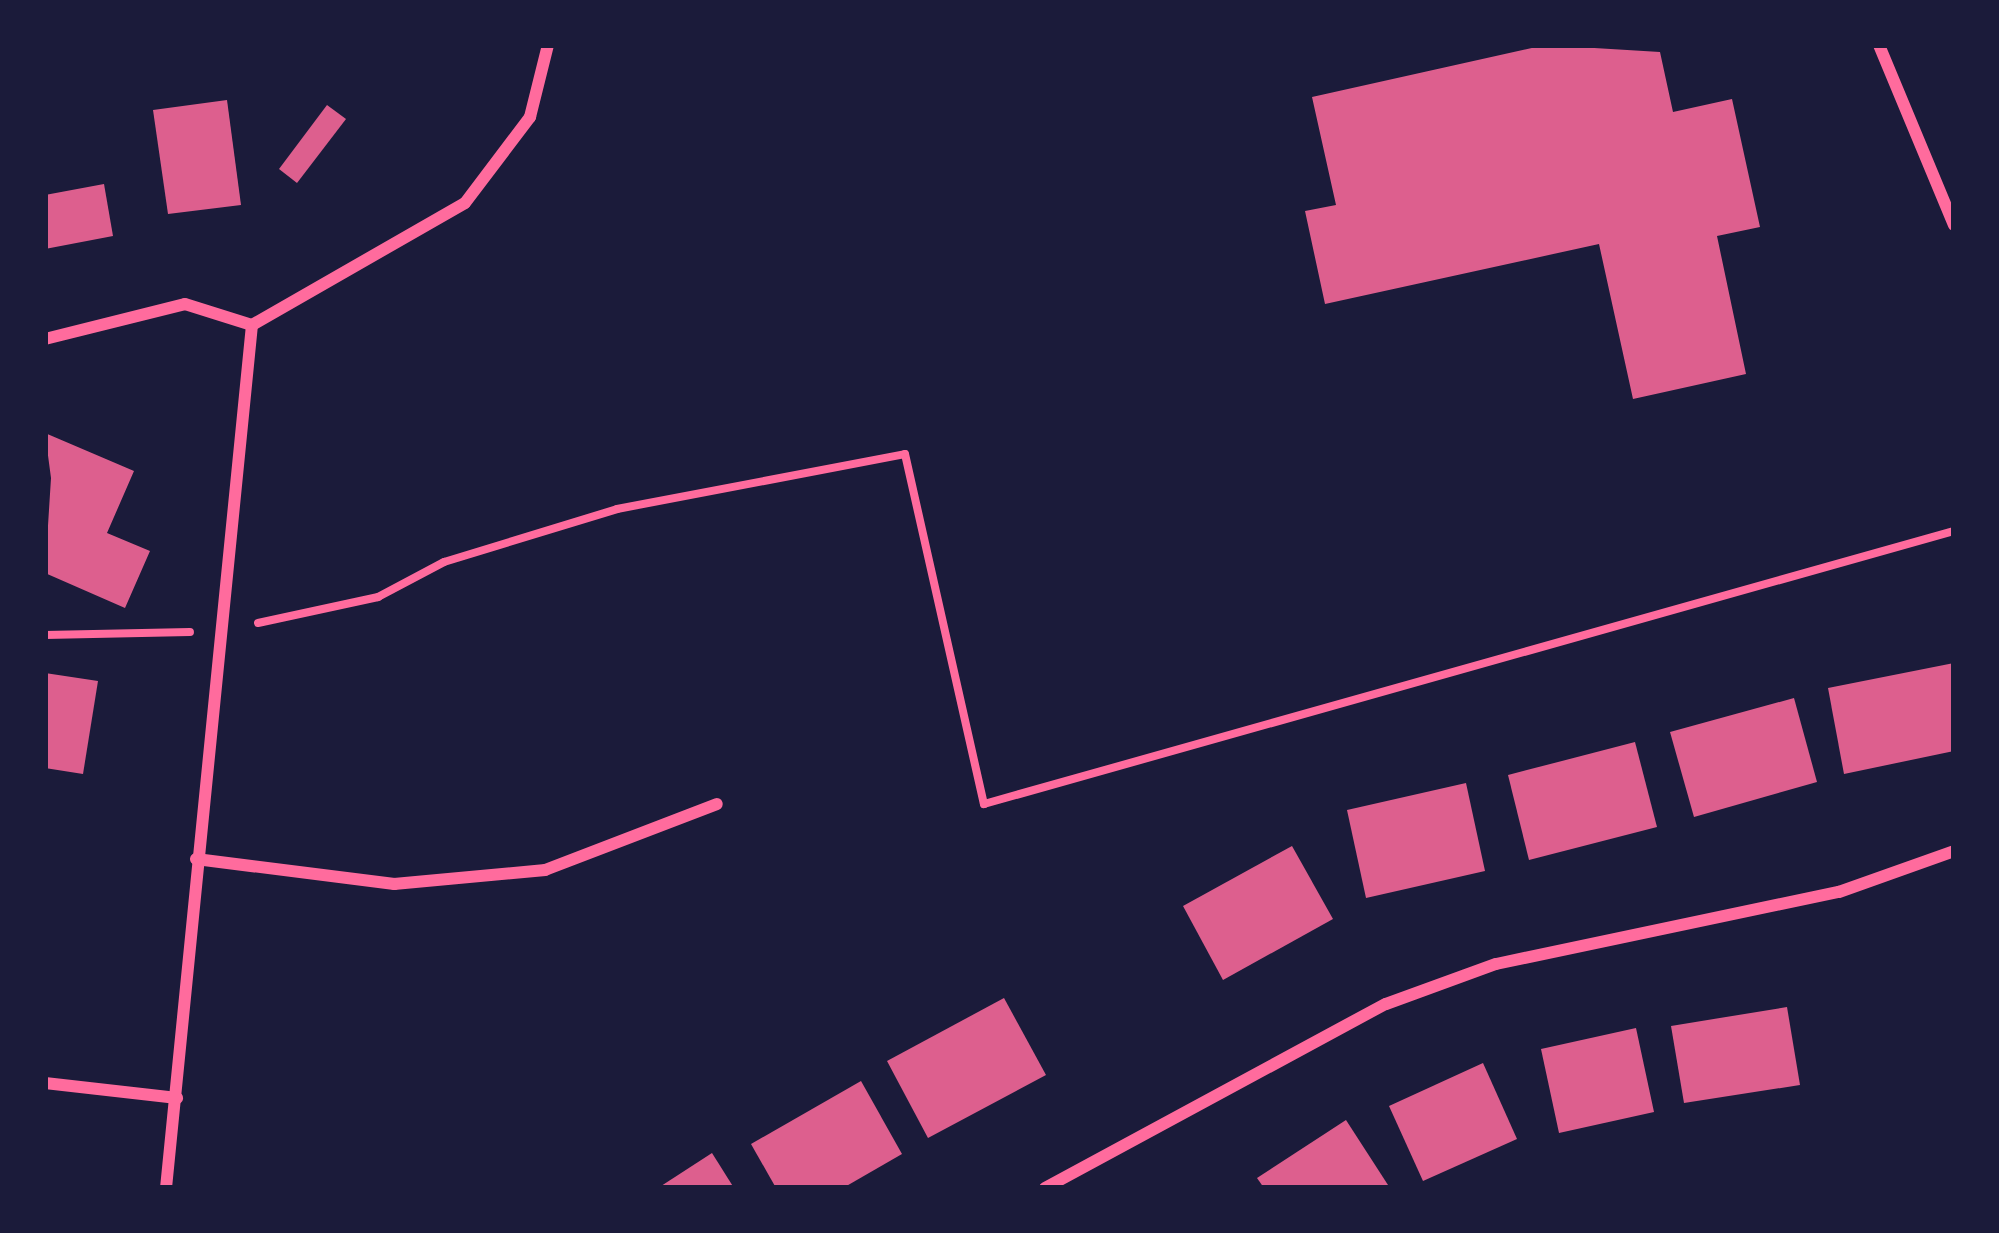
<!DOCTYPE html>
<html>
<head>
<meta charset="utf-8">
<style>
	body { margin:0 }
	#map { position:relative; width:1999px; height:1233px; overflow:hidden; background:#1b1b3a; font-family:"Exo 2",sans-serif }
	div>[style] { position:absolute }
	.building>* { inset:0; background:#dd5f8e }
	.path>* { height:8px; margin:-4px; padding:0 4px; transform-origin:4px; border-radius:4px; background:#ff6b9d }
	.minor>* { height:12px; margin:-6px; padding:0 6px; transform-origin:6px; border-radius:6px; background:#ff6b9d }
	span { translate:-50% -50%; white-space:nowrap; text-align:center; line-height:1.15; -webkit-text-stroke:10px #1b1b3a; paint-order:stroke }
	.frame { position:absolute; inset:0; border:48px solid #1b1b3a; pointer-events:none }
</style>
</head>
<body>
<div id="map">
	<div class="building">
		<div style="clip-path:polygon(1545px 45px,1660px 52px,1673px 112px,1732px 99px,1760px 227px,1717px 236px,1746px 374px,1633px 399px,1599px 244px,1325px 304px,1305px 211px,1336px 205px,1312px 97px)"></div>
		<div style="clip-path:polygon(227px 100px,241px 205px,168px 214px,153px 110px)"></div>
		<div style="clip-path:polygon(327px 105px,346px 119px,297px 183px,279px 169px)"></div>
		<div style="clip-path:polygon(104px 184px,113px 236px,45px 249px,45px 195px)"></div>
		<div style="clip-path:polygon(45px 433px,134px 471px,107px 533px,150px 551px,125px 608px,45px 573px,51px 478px)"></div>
		<div style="clip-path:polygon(1954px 663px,1954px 751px,1844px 774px,1828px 688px)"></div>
		<div style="clip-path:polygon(45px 673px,98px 681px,83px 774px,45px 768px)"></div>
		<div style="clip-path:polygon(1794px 698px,1817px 782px,1694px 817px,1670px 732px)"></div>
		<div style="clip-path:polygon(1635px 742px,1657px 827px,1529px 860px,1508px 775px)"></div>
		<div style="clip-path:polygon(1466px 783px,1485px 871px,1366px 898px,1347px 810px)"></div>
		<div style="clip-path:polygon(1292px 846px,1333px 919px,1223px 980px,1183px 906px)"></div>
		<div style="clip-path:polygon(1004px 998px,1046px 1075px,928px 1138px,887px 1061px)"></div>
		<div style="clip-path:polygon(1787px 1007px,1800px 1085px,1684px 1103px,1671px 1026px)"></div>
		<div style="clip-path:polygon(1636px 1028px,1654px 1112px,1559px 1133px,1541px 1049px)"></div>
		<div style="clip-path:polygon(1483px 1063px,1517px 1139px,1423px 1181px,1389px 1106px)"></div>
		<div style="clip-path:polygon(861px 1081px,902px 1154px,843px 1188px,776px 1188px,751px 1144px)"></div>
		<div style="clip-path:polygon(1346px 1120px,1388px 1185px,1264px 1188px,1257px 1178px)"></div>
		<div style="clip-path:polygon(712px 1153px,734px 1188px,658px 1188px)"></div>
	</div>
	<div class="path">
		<div style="left:258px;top:623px;width:123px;rotate:-12.2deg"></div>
		<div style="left:378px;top:597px;width:75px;rotate:-27.9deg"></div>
		<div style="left:444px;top:562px;width:181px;rotate:-17deg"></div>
		<div style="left:617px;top:509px;width:293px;rotate:-10.8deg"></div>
		<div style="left:905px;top:454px;width:359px;rotate:77.3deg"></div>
		<div style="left:984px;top:804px;width:1008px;rotate:-15.72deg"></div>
		<div style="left:45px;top:635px;width:145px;rotate:-1.2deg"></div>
	</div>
	<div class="minor">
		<div style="left:1879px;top:45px;width:195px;rotate:67.4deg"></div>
		<div style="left:252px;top:325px;width:245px;rotate:-29.8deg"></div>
		<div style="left:465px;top:203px;width:108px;rotate:-52.9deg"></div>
		<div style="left:530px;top:117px;width:74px;rotate:-76deg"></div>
		<div style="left:45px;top:339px;width:144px;rotate:-14deg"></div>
		<div style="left:185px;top:304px;width:70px;rotate:17.4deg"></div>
		<div style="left:196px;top:859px;width:200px;rotate:7.2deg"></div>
		<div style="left:394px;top:884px;width:152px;rotate:-5.3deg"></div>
		<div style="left:545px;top:870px;width:184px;rotate:-21deg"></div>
		<div style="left:45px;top:1083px;width:133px;rotate:6.5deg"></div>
		<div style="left:166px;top:1188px;width:867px;rotate:-84.31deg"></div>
		<div style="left:1045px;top:1188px;width:387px;rotate:-28.4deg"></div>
		<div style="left:1386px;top:1004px;width:117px;rotate:-20deg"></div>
		<div style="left:1496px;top:964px;width:350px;rotate:-11.9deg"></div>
		<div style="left:1839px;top:892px;width:122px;rotate:-19.6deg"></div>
	</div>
	<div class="frame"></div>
</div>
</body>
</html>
